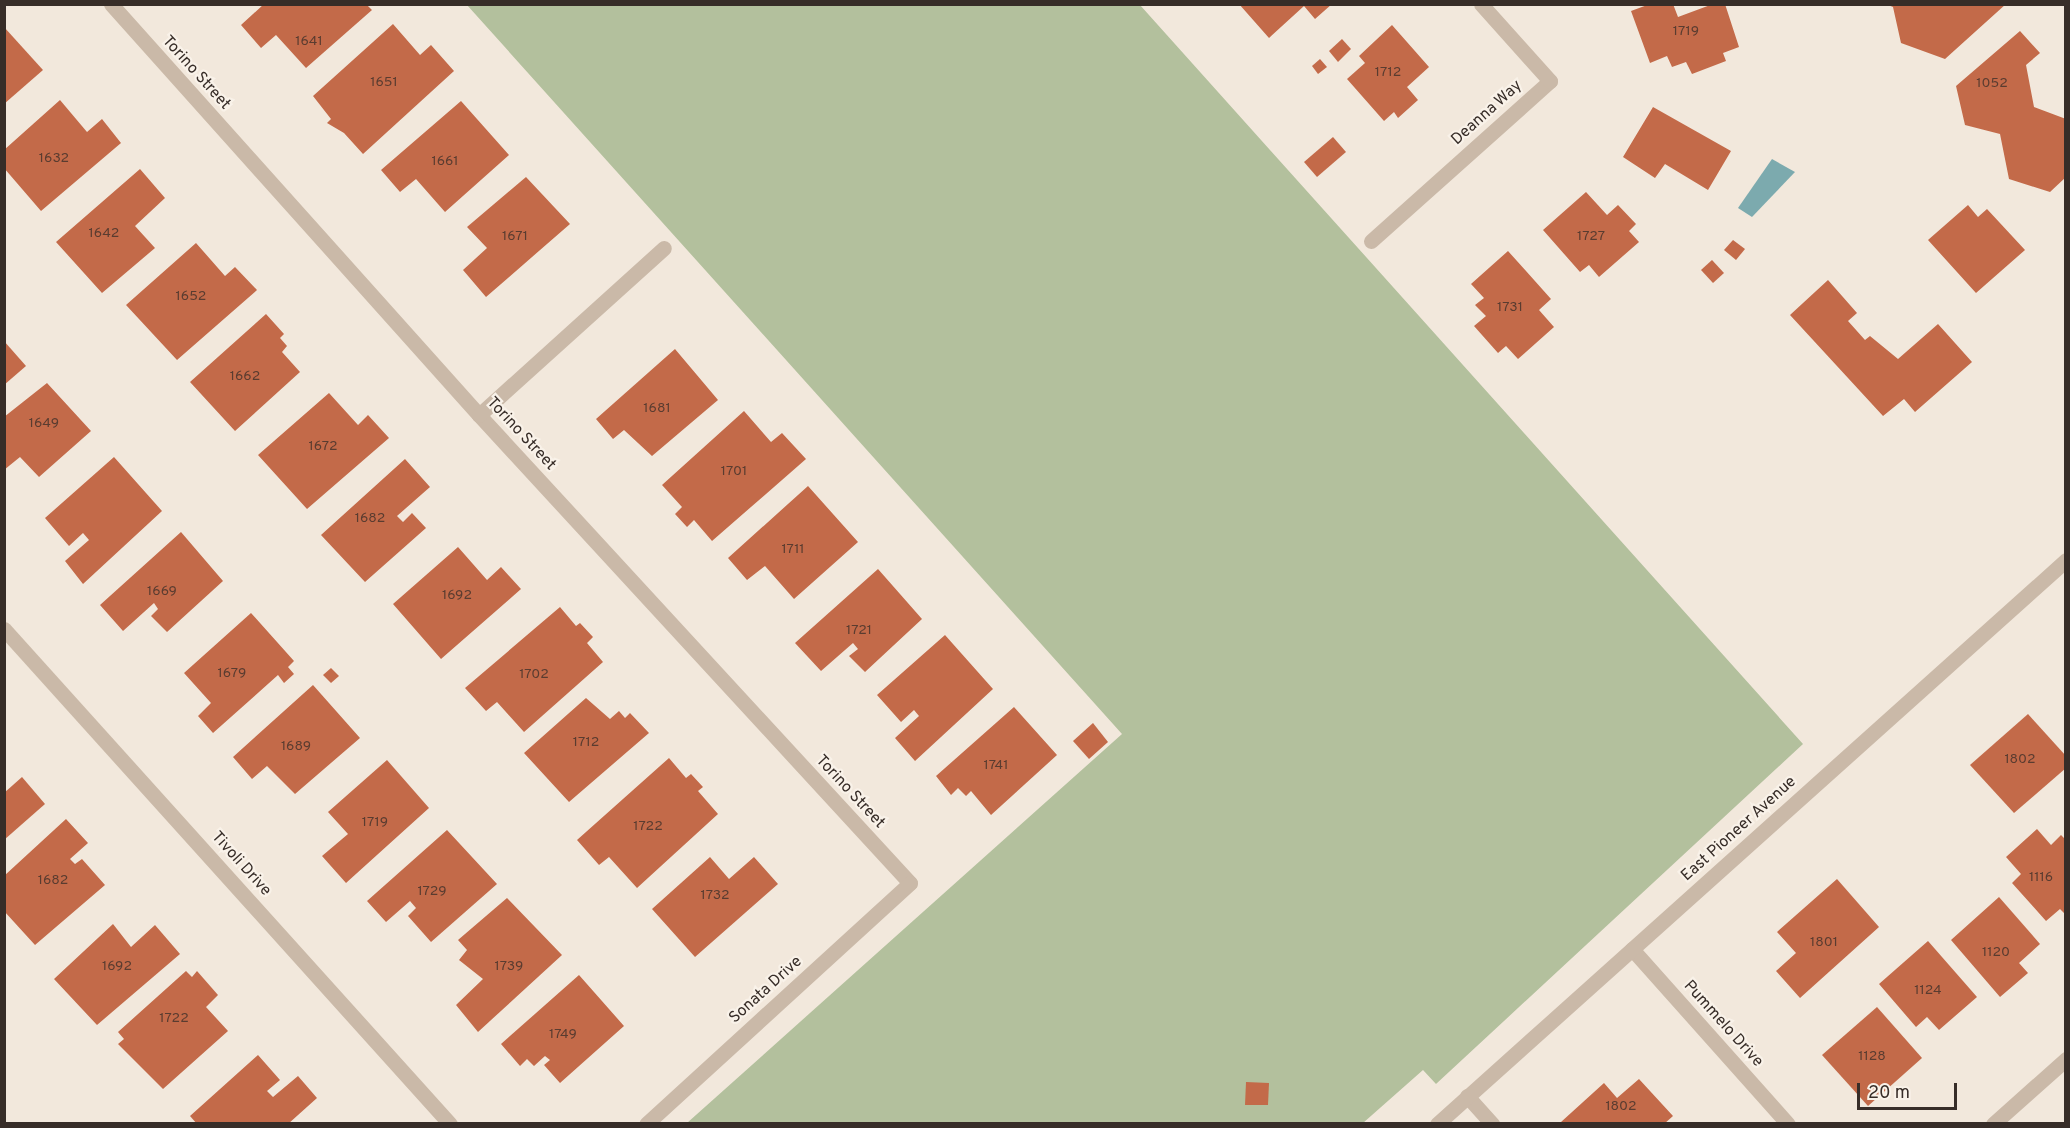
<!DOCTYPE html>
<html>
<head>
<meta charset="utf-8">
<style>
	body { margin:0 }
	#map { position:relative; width:2070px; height:1128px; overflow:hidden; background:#f2e8dc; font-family:Overpass,sans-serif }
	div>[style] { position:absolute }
	.green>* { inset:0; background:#b3c09d }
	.water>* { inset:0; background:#7caaae }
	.building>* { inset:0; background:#c36a49 }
	.minor>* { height:15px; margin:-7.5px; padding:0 7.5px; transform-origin:7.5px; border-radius:7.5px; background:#cab9a8 }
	span { translate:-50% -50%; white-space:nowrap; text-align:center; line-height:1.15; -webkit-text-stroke:4.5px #f9f2e9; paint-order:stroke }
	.number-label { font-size:14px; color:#5a3c30 }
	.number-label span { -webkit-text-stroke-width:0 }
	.street-label { font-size:16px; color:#372d28 }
	.frame { position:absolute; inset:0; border:6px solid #372d28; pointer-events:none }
	.scale { position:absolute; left:1857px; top:1083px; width:100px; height:27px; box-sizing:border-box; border:3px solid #372d28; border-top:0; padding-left:8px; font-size:18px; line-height:21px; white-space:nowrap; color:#372d28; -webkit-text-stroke:4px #f9f2e9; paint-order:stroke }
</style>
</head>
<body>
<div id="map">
	<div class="green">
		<div style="clip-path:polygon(467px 5px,1140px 5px,1803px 744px,1436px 1084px,1423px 1070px,1363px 1123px,687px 1123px,1122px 734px)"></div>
	</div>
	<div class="water">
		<div style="clip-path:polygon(1772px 159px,1795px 172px,1752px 217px,1738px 208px)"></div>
	</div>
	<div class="building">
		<div style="clip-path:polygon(264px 4px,366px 4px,372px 10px,306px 68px,276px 35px,261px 48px,241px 25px)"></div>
		<div style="clip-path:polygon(1239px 4px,1332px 4px,1315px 19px,1304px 6px,1269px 38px)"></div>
		<div style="clip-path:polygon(1650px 4px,1673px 4px,1678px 17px,1713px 4px,1725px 4px,1739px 47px,1723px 53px,1726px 61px,1692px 74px,1686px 62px,1672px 67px,1667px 56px,1650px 63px,1631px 11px)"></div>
		<div style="clip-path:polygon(2006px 4px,1945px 59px,1901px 43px,1893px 7px,1888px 5px)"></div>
		<div style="clip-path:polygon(393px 24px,420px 55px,431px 45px,454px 71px,363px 154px,344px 133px,327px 123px,331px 119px,313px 96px)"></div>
		<div style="clip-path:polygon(1392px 25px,1429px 67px,1407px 87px,1418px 100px,1398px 118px,1394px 112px,1384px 121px,1347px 79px,1365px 63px,1359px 56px)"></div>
		<div style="clip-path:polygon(4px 27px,43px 70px,4px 104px)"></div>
		<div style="clip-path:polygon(2020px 31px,2040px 53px,2026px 65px,2034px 107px,2066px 119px,2066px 177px,2050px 192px,2009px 179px,2000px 134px,1965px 125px,1956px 86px)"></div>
		<div style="clip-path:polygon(1342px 39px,1351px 49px,1338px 62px,1329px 51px)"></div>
		<div style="clip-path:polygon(1320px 59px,1327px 67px,1318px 74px,1312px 66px)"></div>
		<div style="clip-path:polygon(60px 100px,87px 132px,102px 119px,121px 143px,41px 211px,4px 168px,4px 150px)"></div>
		<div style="clip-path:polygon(461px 101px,509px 155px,445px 212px,416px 179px,400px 192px,381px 170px)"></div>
		<div style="clip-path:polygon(1653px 107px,1731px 151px,1708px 190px,1665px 164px,1655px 178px,1623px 157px)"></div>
		<div style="clip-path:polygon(1333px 137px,1346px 152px,1317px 177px,1304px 162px)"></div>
		<div style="clip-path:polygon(140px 169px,165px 198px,135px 226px,155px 248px,102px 293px,56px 242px)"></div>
		<div style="clip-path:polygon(526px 177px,570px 224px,486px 297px,463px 270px,487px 248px,467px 227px)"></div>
		<div style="clip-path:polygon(1586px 192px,1607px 215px,1618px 205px,1636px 224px,1629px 231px,1639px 242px,1599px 277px,1589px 265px,1580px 272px,1543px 230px)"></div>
		<div style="clip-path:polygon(1968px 205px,1978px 217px,1987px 209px,2025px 250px,1976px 293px,1928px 240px)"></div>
		<div style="clip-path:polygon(1733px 240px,1745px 249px,1736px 260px,1724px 250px)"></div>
		<div style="clip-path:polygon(196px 243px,225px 276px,235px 267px,257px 290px,177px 360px,126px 305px)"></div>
		<div style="clip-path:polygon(1508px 251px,1551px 299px,1539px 310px,1554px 327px,1518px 359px,1506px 346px,1498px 353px,1474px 326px,1486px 316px,1475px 305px,1484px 298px,1471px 284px)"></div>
		<div style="clip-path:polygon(1712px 260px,1724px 273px,1713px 283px,1701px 270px)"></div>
		<div style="clip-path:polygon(1828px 280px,1857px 313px,1848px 321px,1865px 340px,1870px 336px,1898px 359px,1938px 324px,1972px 362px,1915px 412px,1904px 399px,1883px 416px,1790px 315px)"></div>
		<div style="clip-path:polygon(266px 314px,284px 334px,280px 338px,287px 346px,282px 352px,300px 372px,235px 431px,190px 382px)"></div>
		<div style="clip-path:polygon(4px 341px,26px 366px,4px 385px)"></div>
		<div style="clip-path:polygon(675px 349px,718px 400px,652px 456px,624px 430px,613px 439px,596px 419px)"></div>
		<div style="clip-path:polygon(47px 383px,91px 431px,39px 477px,20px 457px,4px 470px,4px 417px)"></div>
		<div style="clip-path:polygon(329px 393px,358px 425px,368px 415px,389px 438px,307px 509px,258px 455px)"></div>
		<div style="clip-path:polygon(744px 411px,771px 442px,782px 433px,806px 459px,712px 541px,694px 520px,687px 527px,675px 514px,682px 507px,662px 485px)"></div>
		<div style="clip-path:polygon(114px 457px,162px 511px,83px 584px,65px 561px,89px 540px,83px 533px,69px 546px,45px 518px)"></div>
		<div style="clip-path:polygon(405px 459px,430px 487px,397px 516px,403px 522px,412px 513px,426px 528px,365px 582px,321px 535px)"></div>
		<div style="clip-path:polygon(808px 486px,858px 542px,794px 599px,765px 566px,747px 580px,728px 558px)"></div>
		<div style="clip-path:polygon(181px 532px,223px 581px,167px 632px,151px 616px,158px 609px,154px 603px,123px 631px,100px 605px)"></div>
		<div style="clip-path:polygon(458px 547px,487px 580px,501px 567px,521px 589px,441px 659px,393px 604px)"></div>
		<div style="clip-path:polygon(878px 569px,922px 619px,865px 672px,849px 656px,858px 649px,853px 643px,821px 671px,795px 643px)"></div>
		<div style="clip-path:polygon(560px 607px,576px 626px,580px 623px,593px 637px,587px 643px,603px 662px,524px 732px,497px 702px,486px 711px,465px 688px)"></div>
		<div style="clip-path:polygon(251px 613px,294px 661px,288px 667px,294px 674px,284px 683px,278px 675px,213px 733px,198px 716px,211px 703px,184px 673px)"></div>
		<div style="clip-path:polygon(945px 635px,993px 689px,915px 761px,895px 738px,919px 716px,914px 710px,901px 722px,877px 695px)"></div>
		<div style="clip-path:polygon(331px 668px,339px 676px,331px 683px,323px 675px)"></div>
		<div style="clip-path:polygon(313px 685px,360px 738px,295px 794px,267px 766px,252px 779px,233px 757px)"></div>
		<div style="clip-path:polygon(586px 698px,610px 719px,619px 711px,625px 718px,630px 713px,649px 733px,569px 802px,524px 753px)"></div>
		<div style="clip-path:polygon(1014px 707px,1057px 755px,991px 815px,971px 791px,966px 796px,958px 788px,951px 795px,936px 776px)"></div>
		<div style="clip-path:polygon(2028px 714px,2066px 756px,2066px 768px,2014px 813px,1970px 765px)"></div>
		<div style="clip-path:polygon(1093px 723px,1108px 742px,1089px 759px,1073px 741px)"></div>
		<div style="clip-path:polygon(669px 758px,686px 778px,691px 774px,703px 787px,698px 791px,718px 814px,637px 888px,609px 857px,599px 865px,577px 840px)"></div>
		<div style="clip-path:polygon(387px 760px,429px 808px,346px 883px,322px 856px,348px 834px,328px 812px)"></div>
		<div style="clip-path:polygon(22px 777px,45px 804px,4px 840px,4px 793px)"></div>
		<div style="clip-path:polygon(66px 819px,88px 843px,70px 859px,75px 864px,82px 859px,105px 885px,35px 945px,4px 911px,4px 876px)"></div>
		<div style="clip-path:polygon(2037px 829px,2051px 845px,2061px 835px,2066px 840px,2066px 915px,2060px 909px,2046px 921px,2012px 883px,2021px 874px,2006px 857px)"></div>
		<div style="clip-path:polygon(447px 830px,497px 884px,431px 942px,408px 916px,416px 908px,410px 901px,386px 922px,367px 901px)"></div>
		<div style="clip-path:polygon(710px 857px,729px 879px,754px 857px,778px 884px,695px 957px,652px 909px)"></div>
		<div style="clip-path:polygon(1837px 879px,1879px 927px,1800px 998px,1776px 971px,1796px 953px,1777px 932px)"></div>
		<div style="clip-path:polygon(1999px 897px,2040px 944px,2019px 963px,2028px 973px,2000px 997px,1951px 940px)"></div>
		<div style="clip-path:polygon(507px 898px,562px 955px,478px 1032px,456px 1005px,483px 979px,459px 960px,467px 950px,458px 940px)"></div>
		<div style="clip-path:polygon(113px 924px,131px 947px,155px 925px,180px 954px,97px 1025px,54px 979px)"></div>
		<div style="clip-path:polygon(1928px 941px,1977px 997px,1939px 1030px,1927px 1017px,1916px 1027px,1879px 984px)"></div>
		<div style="clip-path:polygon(186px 971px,192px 977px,197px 971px,218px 995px,206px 1007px,228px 1031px,163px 1089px,118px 1044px,124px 1039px,118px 1032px)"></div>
		<div style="clip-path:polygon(579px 975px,624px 1026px,560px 1083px,544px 1065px,550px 1060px,545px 1056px,534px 1066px,527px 1059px,520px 1066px,501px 1044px)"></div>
		<div style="clip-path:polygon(1877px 1007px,1922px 1058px,1868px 1106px,1822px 1055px)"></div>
		<div style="clip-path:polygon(258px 1055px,280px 1080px,267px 1091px,273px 1097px,298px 1076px,317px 1098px,288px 1124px,197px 1124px,190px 1116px)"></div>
		<div style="clip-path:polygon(1639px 1079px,1673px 1116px,1664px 1124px,1561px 1122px,1604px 1083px,1617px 1098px)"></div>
		<div style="clip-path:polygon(1246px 1082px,1269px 1083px,1268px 1105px,1245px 1105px)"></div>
	</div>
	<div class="minor">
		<div style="left:111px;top:4px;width:552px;rotate:48.16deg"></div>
		<div style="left:479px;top:415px;width:636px;rotate:47.36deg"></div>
		<div style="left:910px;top:883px;width:357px;rotate:137.6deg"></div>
		<div style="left:1371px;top:241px;width:240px;rotate:-41.8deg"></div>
		<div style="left:1550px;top:81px;width:103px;rotate:-131.9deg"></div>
		<div style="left:479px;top:415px;width:249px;rotate:-42.1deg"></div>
		<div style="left:4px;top:629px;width:666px;rotate:47.98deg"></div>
		<div style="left:1632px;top:949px;width:234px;rotate:48.3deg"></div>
		<div style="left:1467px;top:1096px;width:38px;rotate:48deg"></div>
		<div style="left:1437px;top:1124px;width:845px;rotate:-41.88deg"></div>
		<div style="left:1993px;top:1124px;width:98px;rotate:-41.7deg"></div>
	</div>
	<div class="number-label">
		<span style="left:1686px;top:32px">1719</span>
		<span style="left:309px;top:42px">1641</span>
		<span style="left:1388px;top:73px">1712</span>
		<span style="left:384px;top:83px">1651</span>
		<span style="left:1992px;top:84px">1052</span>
		<span style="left:54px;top:159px">1632</span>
		<span style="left:445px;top:162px">1661</span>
		<span style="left:104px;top:234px">1642</span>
		<span style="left:515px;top:237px">1671</span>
		<span style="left:1591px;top:237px">1727</span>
		<span style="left:191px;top:297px">1652</span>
		<span style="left:1510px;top:308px">1731</span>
		<span style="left:245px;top:377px">1662</span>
		<span style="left:657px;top:409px">1681</span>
		<span style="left:44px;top:424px">1649</span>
		<span style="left:323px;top:447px">1672</span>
		<span style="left:734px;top:472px">1701</span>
		<span style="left:370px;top:519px">1682</span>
		<span style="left:793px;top:550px">1711</span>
		<span style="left:162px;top:592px">1669</span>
		<span style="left:457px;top:596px">1692</span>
		<span style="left:859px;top:631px">1721</span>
		<span style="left:232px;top:674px">1679</span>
		<span style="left:534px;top:675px">1702</span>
		<span style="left:586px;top:743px">1712</span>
		<span style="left:296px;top:747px">1689</span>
		<span style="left:2020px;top:760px">1802</span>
		<span style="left:996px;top:766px">1741</span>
		<span style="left:375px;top:823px">1719</span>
		<span style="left:648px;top:827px">1722</span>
		<span style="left:2041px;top:878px">1116</span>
		<span style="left:53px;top:881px">1682</span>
		<span style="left:432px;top:892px">1729</span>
		<span style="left:715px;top:896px">1732</span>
		<span style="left:1824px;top:943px">1801</span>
		<span style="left:1996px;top:953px">1120</span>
		<span style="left:117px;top:967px">1692</span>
		<span style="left:509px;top:967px">1739</span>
		<span style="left:1928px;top:991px">1124</span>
		<span style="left:174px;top:1019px">1722</span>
		<span style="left:563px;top:1035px">1749</span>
		<span style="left:1872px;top:1057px">1128</span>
		<span style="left:1621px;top:1107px">1802</span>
	</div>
	<div class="street-label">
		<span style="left:196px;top:73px;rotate:48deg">Torino Street</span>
		<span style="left:1487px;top:113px;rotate:-42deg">Deanna Way</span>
		<span style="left:521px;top:434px;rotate:47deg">Torino Street</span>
		<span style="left:850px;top:792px;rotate:47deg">Torino Street</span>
		<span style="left:1739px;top:829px;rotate:-42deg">East Pioneer Avenue</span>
		<span style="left:241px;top:864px;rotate:48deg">Tivoli Drive</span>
		<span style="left:766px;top:990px;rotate:-42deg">Sonata Drive</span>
		<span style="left:1723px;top:1024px;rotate:48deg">Pummelo Drive</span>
	</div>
	<div class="frame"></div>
	<div class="scale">20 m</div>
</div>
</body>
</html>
